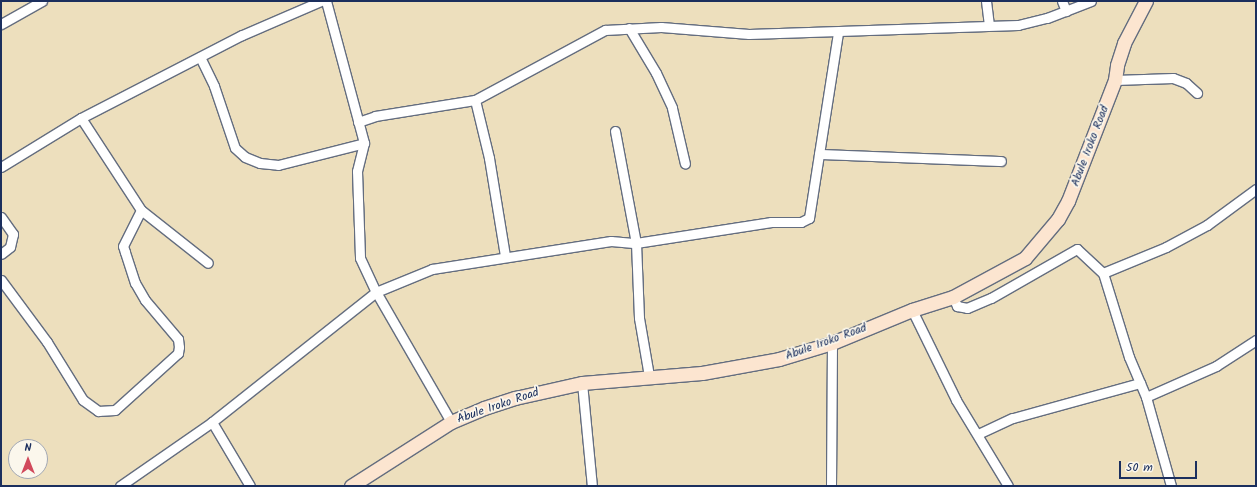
<!DOCTYPE html>
<html>
<head>
<meta charset="utf-8">
<style>
	body { margin:0 }
	#map { position:relative; width:1257px; height:487px; overflow:hidden; background:#eddfbd; font-family:Kalam,sans-serif }
	div>[style] { position:absolute }
	.roads { filter:drop-shadow(1px 0 #646d7f) drop-shadow(-1px 0 #646d7f) drop-shadow(0 1px #646d7f) drop-shadow(0 -1px #646d7f) }
	.street>* { height:9px; margin:-4.5px; padding:0 4.5px; transform-origin:4.5px; border-radius:4.5px; background:#fff }
	.secondary>* { height:13px; margin:-6.5px; padding:0 6.5px; transform-origin:6.5px; border-radius:6.5px; background:#fce5d0 }
	span { translate:-50% -50%; white-space:nowrap; text-align:center; line-height:1.15; -webkit-text-stroke:3.5px #fbf7ec; paint-order:stroke }
	.street-label { font-size:12px; color:#1b2f5e }
	.frame { position:absolute; inset:0; border:2px solid #1b2f5e; pointer-events:none }
	.north { position:absolute; left:8px; top:439px; width:40px; height:40px; box-sizing:border-box; background:#fbf7ec; border:1px solid #a1a7b3; border-radius:50%; rotate:0deg; font-size:11px; font-weight:700; line-height:16px; text-align:center; color:#1b2f5e }
	.north::after { content:''; display:block; margin:auto; width:14px; height:18px; background:#d1495b; clip-path:polygon(50% 0,100% 100%,50% 72%,0 100%) }
	.scale { position:absolute; left:1119px; top:461px; width:78px; height:18px; box-sizing:border-box; border:2px solid #1b2f5e; border-top:0; padding-left:5px; font-size:12px; line-height:14px; white-space:nowrap; color:#1b2f5e; -webkit-text-stroke:3px #fbf7ec; paint-order:stroke }
</style>
</head>
<body>
<div id="map">
	<div class="roads">
		<div class="street">
			<div style="left:326px;top:1px;width:147px;rotate:75deg"></div>
			<div style="left:364px;top:143px;width:29px;rotate:104deg"></div>
			<div style="left:357px;top:171px;width:87px;rotate:88deg"></div>
			<div style="left:360px;top:258px;width:38px;rotate:65deg"></div>
			<div style="left:376px;top:292px;width:150px;rotate:60deg"></div>
			<div style="left:986px;top:1px;width:24px;rotate:83deg"></div>
			<div style="left:1062px;top:1px;width:11px;rotate:68deg"></div>
			<div style="left:1px;top:24px;width:47px;rotate:-29.3deg"></div>
			<div style="left:629px;top:28px;width:52px;rotate:59deg"></div>
			<div style="left:656px;top:73px;width:38px;rotate:65deg"></div>
			<div style="left:672px;top:108px;width:57px;rotate:76.9deg"></div>
			<div style="left:200px;top:57px;width:32px;rotate:64deg"></div>
			<div style="left:214px;top:86px;width:65px;rotate:71.3deg"></div>
			<div style="left:235px;top:148px;width:13px;rotate:42deg"></div>
			<div style="left:245px;top:157px;width:16px;rotate:22deg"></div>
			<div style="left:260px;top:163px;width:18px;rotate:6deg"></div>
			<div style="left:278px;top:165px;width:89px;rotate:-14.3deg"></div>
			<div style="left:1115px;top:80px;width:58px;rotate:-2deg"></div>
			<div style="left:1173px;top:78px;width:14px;rotate:21deg"></div>
			<div style="left:1186px;top:83px;width:15px;rotate:42deg"></div>
			<div style="left:475px;top:100px;width:60px;rotate:76.4deg"></div>
			<div style="left:489px;top:158px;width:99px;rotate:80.7deg"></div>
			<div style="left:81px;top:118px;width:110px;rotate:56.9deg"></div>
			<div style="left:141px;top:210px;width:85px;rotate:38.3deg"></div>
			<div style="left:358px;top:122px;width:18px;rotate:-19deg"></div>
			<div style="left:375px;top:116px;width:101px;rotate:-9.1deg"></div>
			<div style="left:475px;top:100px;width:148px;rotate:-28.3deg"></div>
			<div style="left:605px;top:30px;width:56px;rotate:-3.1deg"></div>
			<div style="left:661px;top:27px;width:88px;rotate:4.5deg"></div>
			<div style="left:749px;top:34px;width:269px;rotate:-1.9deg"></div>
			<div style="left:1018px;top:25px;width:30px;rotate:-14deg"></div>
			<div style="left:1047px;top:18px;width:47px;rotate:-21.1deg"></div>
			<div style="left:615px;top:131px;width:114px;rotate:79.4deg"></div>
			<div style="left:636px;top:243px;width:75px;rotate:87.7deg"></div>
			<div style="left:639px;top:318px;width:59px;rotate:80.2deg"></div>
			<div style="left:819px;top:154px;width:182px;rotate:2.2deg"></div>
			<div style="left:1px;top:167px;width:94px;rotate:-31.5deg"></div>
			<div style="left:81px;top:118px;width:181px;rotate:-27.3deg"></div>
			<div style="left:242px;top:35px;width:86px;rotate:-23.3deg"></div>
			<div style="left:1px;top:217px;width:21px;rotate:55deg"></div>
			<div style="left:13px;top:234px;width:13px;rotate:103deg"></div>
			<div style="left:10px;top:247px;width:11px;rotate:142deg"></div>
			<div style="left:1103px;top:273px;width:68px;rotate:-22.4deg"></div>
			<div style="left:1166px;top:247px;width:47px;rotate:-28.2deg"></div>
			<div style="left:1207px;top:225px;width:61px;rotate:-36.3deg"></div>
			<div style="left:1px;top:280px;width:77px;rotate:53.4deg"></div>
			<div style="left:47px;top:342px;width:68px;rotate:58.2deg"></div>
			<div style="left:83px;top:400px;width:19px;rotate:36deg"></div>
			<div style="left:98px;top:411px;width:17px;rotate:-3deg"></div>
			<div style="left:115px;top:410px;width:85px;rotate:-42.1deg"></div>
			<div style="left:178px;top:353px;width:6px;rotate:-81deg"></div>
			<div style="left:179px;top:347px;width:8px;rotate:-97deg"></div>
			<div style="left:178px;top:339px;width:51px;rotate:-130.2deg"></div>
			<div style="left:145px;top:300px;width:20px;rotate:-120deg"></div>
			<div style="left:135px;top:283px;width:33px;rotate:-108deg"></div>
			<div style="left:125px;top:252px;width:6px;rotate:-108deg"></div>
			<div style="left:123px;top:246px;width:40px;rotate:-63.4deg"></div>
			<div style="left:953px;top:297px;width:10px;rotate:66deg"></div>
			<div style="left:957px;top:306px;width:10px;rotate:11deg"></div>
			<div style="left:967px;top:308px;width:26px;rotate:-23deg"></div>
			<div style="left:991px;top:298px;width:99px;rotate:-29.7deg"></div>
			<div style="left:1077px;top:249px;width:35px;rotate:43deg"></div>
			<div style="left:1103px;top:273px;width:88px;rotate:72.8deg"></div>
			<div style="left:1129px;top:357px;width:43px;rotate:67deg"></div>
			<div style="left:1146px;top:397px;width:92px;rotate:74.3deg"></div>
			<div style="left:912px;top:310px;width:100px;rotate:63.9deg"></div>
			<div style="left:956px;top:400px;width:100px;rotate:58.8deg"></div>
			<div style="left:582px;top:383px;width:103px;rotate:84.5deg"></div>
			<div style="left:1146px;top:397px;width:77px;rotate:-23.9deg"></div>
			<div style="left:1216px;top:366px;width:48px;rotate:-33deg"></div>
			<div style="left:212px;top:422px;width:74px;rotate:59.3deg"></div>
			<div style="left:978px;top:434px;width:38px;rotate:-25deg"></div>
			<div style="left:1013px;top:418px;width:132px;rotate:-15.4deg"></div>
			<div style="left:120px;top:486px;width:112px;rotate:-34.8deg"></div>
			<div style="left:212px;top:422px;width:209px;rotate:-38.4deg"></div>
			<div style="left:376px;top:292px;width:61px;rotate:-22.3deg"></div>
			<div style="left:432px;top:269px;width:181px;rotate:-8.9deg"></div>
			<div style="left:611px;top:241px;width:25px;rotate:5deg"></div>
			<div style="left:636px;top:243px;width:137px;rotate:-8.8deg"></div>
			<div style="left:771px;top:222px;width:30px"></div>
			<div style="left:801px;top:222px;width:9px;rotate:-27deg"></div>
			<div style="left:809px;top:218px;width:187px;rotate:-81.1deg"></div>
			<div style="left:831px;top:486px;width:143px;rotate:-89.6deg"></div>
		</div>
		<div class="secondary">
			<div style="left:351px;top:486px;width:119px;rotate:-32.6deg"></div>
			<div style="left:451px;top:422px;width:36px;rotate:-23deg"></div>
			<div style="left:484px;top:408px;width:33px;rotate:-18deg"></div>
			<div style="left:515px;top:398px;width:69px;rotate:-12.6deg"></div>
			<div style="left:582px;top:383px;width:120px;rotate:-4.8deg"></div>
			<div style="left:702px;top:373px;width:78px;rotate:-10.3deg"></div>
			<div style="left:779px;top:359px;width:55px;rotate:-16.8deg"></div>
			<div style="left:832px;top:343px;width:87px;rotate:-22.4deg"></div>
			<div style="left:912px;top:310px;width:43px;rotate:-17.6deg"></div>
			<div style="left:953px;top:297px;width:82px;rotate:-28.4deg"></div>
			<div style="left:1025px;top:258px;width:51px;rotate:-49.8deg"></div>
			<div style="left:1058px;top:219px;width:21px;rotate:-61deg"></div>
			<div style="left:1068px;top:201px;width:130px;rotate:-68.8deg"></div>
			<div style="left:1115px;top:80px;width:15px;rotate:-82deg"></div>
			<div style="left:1117px;top:65px;width:23px;rotate:-72deg"></div>
			<div style="left:1124px;top:43px;width:47px;rotate:-62.4deg"></div>
		</div>
	</div>
	<div class="street-label">
		<span style="left:1090px;top:146px;rotate:-69deg">Abule Iroko Road</span>
		<span style="left:826px;top:342px;rotate:-20deg">Abule Iroko Road</span>
		<span style="left:498px;top:406px;rotate:-19deg">Abule Iroko Road</span>
	</div>
	<div class="frame"></div>
	<div class="north">N</div>
	<div class="scale">50 m</div>
</div>
</body>
</html>
